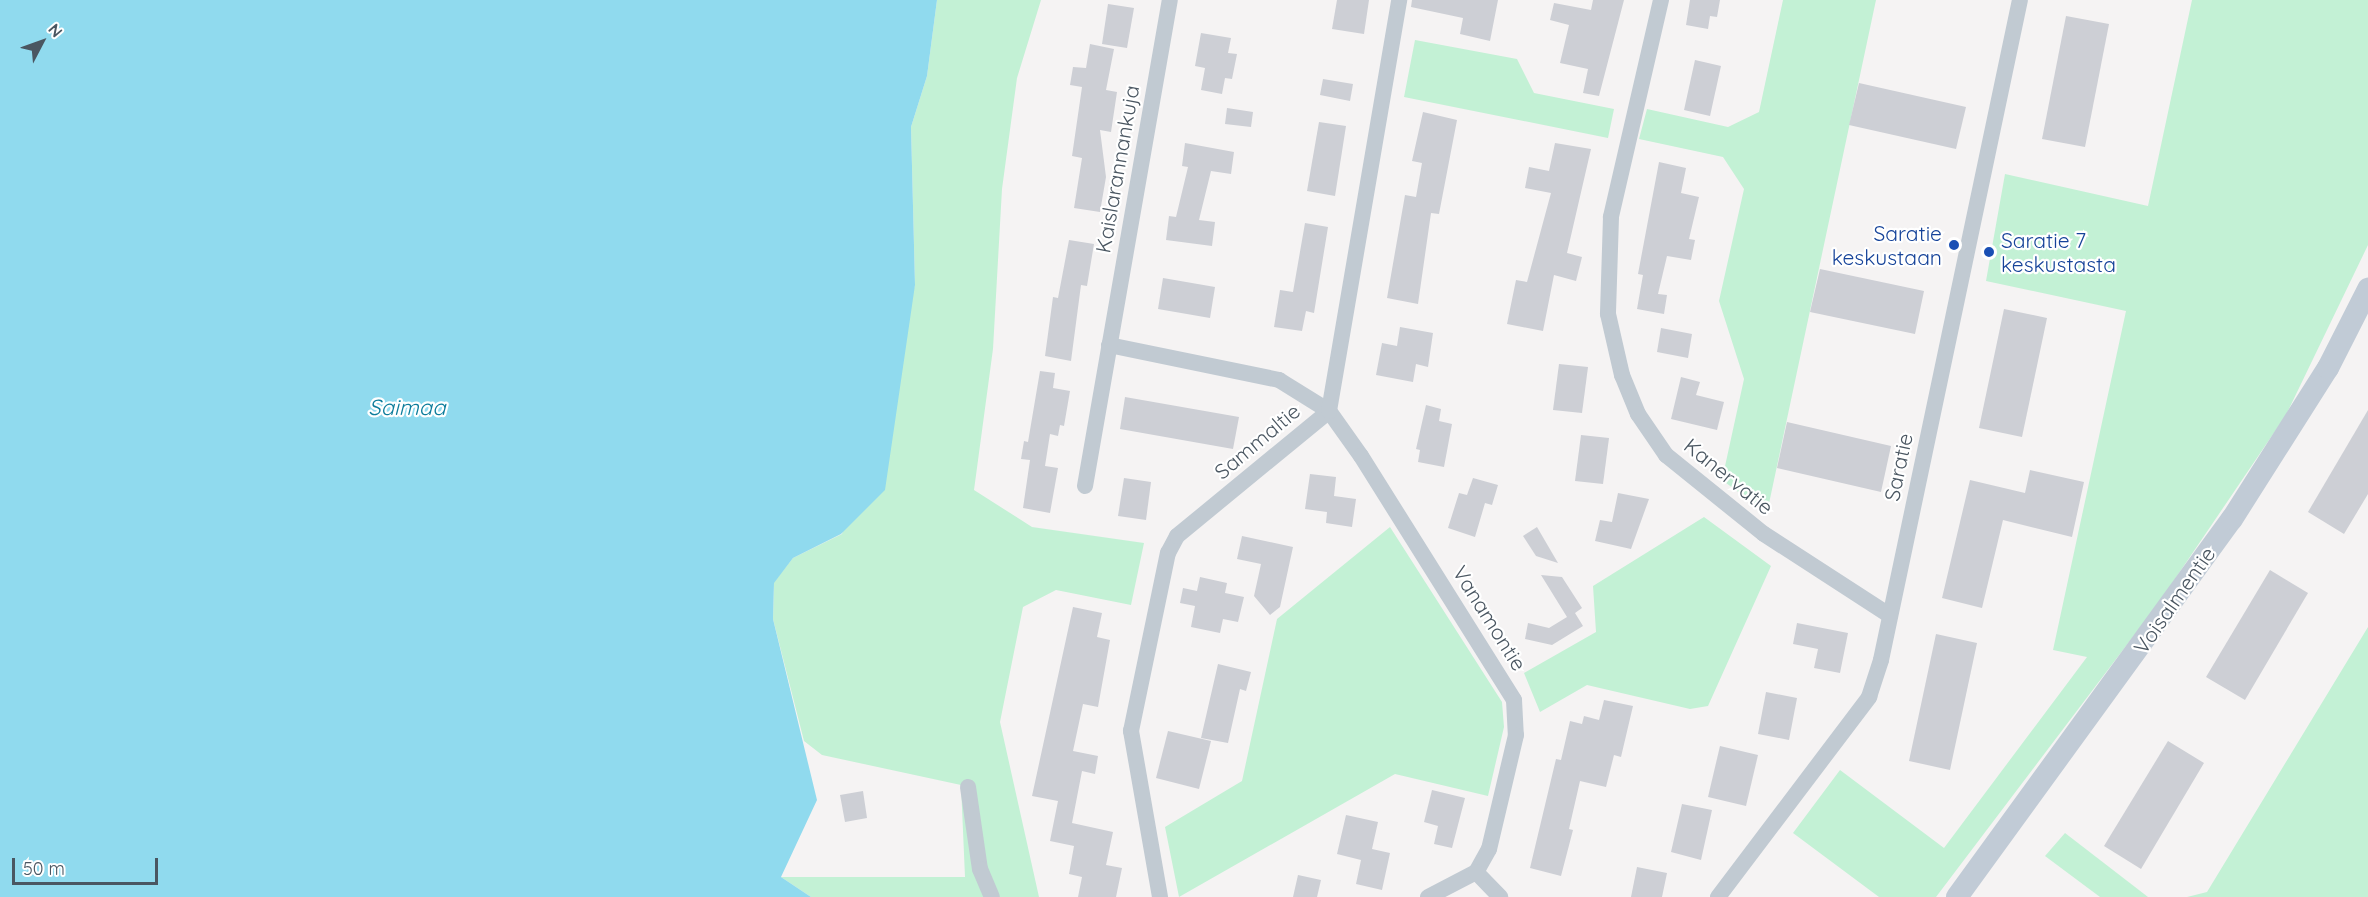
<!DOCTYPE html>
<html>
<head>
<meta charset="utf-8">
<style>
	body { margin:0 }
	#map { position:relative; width:2368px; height:897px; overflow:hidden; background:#f5f3f3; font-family:Quicksand,sans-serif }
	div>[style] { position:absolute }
	.green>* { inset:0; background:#c3f1d5 }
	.water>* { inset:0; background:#90daee }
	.building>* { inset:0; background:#cdcfd5 }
	.street>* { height:16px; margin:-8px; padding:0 8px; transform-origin:8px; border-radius:8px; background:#c1cad2 }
	.secondary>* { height:22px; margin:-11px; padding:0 11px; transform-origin:11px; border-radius:11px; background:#c1cbd6 }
	.dots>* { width:16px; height:16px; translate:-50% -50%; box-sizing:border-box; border:3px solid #fff; border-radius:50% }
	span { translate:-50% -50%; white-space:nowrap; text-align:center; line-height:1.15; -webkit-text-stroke:4.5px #fff; paint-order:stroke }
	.street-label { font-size:21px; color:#4a5661 }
	.transit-label { font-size:21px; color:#164399 }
	.right { translate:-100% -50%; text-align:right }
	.left { translate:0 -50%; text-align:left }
	.water-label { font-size:22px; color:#0c7c9b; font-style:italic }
	.north { position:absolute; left:12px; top:12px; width:60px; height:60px; -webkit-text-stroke:4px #fff; paint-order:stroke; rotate:49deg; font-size:16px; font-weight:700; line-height:24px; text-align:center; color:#4a5661 }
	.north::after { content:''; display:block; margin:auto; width:21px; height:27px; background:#4a5661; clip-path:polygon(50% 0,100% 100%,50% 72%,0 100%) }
	.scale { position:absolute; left:12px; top:858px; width:146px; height:27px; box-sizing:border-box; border:3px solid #4a5661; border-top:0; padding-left:8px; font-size:18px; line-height:21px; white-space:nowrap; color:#4a5661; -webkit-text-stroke:4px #fff; paint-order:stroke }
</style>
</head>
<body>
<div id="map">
	<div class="green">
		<div style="clip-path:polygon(937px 0,1041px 0,1017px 78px,1002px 189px,993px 349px,974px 490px,1032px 527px,1144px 543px,1131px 605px,1056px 590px,1023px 607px,1000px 722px,1039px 897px,811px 897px,781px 877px,965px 877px,961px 785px,822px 755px,804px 741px,773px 619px,774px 582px,793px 558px,842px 534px,915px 285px,911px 127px,927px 76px)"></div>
		<div style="clip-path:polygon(1783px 0,1876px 0,1767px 513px,1722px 480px,1744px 379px,1719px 301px,1744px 189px,1723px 157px,1639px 139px,1647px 109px,1728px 127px,1759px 112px)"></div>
		<div style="clip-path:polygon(2192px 0,2368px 0,2368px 245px,2286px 415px,2160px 601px,1936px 897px,1879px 897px,1793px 833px,1840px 770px,1944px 848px,2087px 657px,2053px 650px,2126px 311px,1986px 281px,2005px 174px,2148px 206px)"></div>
		<div style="clip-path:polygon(1415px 40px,1517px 59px,1534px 93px,1614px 109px,1608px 138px,1404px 97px)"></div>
		<div style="clip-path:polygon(1704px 517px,1771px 566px,1708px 706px,1690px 709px,1587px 685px,1540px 712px,1524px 673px,1596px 632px,1593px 586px)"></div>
		<div style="clip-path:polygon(1390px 527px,1502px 702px,1504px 727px,1488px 796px,1395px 774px,1179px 897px,1165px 827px,1242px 781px,1277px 619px)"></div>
		<div style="clip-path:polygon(2368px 627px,2368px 897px,2187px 897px,2207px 892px)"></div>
		<div style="clip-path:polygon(2065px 833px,2148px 897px,2100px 897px,2045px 856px)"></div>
	</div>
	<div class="water">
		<div style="clip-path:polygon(0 0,937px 0,927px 76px,911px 127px,915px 285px,885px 490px,841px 534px,793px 558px,774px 583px,773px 619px,817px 800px,781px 877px,811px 897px,0 897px)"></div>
	</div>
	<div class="building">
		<div style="clip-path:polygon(1337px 0,1369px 0,1364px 34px,1332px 29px)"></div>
		<div style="clip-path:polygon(1412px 0,1498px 0,1490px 41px,1460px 34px,1463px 18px,1411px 7px)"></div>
		<div style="clip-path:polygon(1593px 0,1624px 0,1599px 96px,1583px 93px,1588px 69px,1560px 63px,1569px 25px,1550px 20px,1554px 3px,1591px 10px)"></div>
		<div style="clip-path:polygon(1690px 0,1720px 0,1717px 17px,1710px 16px,1708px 29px,1686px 25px)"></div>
		<div style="clip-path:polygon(1108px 4px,1134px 8px,1127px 48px,1102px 44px)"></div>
		<div style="clip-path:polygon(2066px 16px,2109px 24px,2085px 147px,2042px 139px)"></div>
		<div style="clip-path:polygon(1201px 33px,1231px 38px,1228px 53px,1237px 54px,1232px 79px,1225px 78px,1222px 94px,1201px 90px,1205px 68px,1195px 66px)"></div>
		<div style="clip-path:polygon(1090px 44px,1114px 49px,1106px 90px,1117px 92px,1111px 132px,1100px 130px,1106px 177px,1100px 212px,1074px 208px,1082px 158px,1072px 156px,1082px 87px,1070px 85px,1073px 67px,1086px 68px)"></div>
		<div style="clip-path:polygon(1695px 60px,1721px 66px,1710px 116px,1684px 110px)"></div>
		<div style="clip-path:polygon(1323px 79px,1353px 84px,1350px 101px,1320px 95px)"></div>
		<div style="clip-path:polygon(1859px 83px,1966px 107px,1956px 149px,1849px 125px)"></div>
		<div style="clip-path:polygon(1227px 108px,1253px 112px,1251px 127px,1225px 124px)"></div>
		<div style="clip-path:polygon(1423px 112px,1457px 120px,1439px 214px,1431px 213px,1418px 304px,1387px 298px,1405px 195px,1416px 197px,1422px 163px,1412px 161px)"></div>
		<div style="clip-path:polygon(1319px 122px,1346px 126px,1335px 196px,1307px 191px)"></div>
		<div style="clip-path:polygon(1185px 143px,1234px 152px,1231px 174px,1211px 171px,1199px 220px,1215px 222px,1212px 246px,1166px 240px,1169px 216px,1176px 217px,1188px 167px,1182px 166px)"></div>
		<div style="clip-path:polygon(1555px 143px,1591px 149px,1567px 253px,1582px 257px,1576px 281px,1554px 275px,1543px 331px,1507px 324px,1516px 280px,1527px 282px,1551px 193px,1525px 188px,1529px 167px,1549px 171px)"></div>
		<div style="clip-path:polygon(1659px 162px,1686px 168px,1681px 193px,1699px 197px,1689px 239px,1695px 240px,1691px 260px,1667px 256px,1658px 294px,1667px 295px,1664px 314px,1637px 309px,1643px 275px,1638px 274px)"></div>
		<div style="clip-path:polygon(1305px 223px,1328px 227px,1314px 313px,1306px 311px,1302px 331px,1274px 327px,1280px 290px,1293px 292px)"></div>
		<div style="clip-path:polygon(1069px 240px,1094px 244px,1087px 286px,1081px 285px,1071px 361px,1045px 356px,1053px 297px,1058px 298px)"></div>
		<div style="clip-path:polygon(1820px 269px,1924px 291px,1915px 334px,1810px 312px)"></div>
		<div style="clip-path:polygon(1163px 278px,1215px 287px,1210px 318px,1158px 309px)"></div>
		<div style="clip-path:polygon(2004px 309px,2047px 318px,2022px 437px,1979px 428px)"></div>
		<div style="clip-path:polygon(1400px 327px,1433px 333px,1428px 367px,1416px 364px,1413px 382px,1376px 375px,1382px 343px,1397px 346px)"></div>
		<div style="clip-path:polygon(1661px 328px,1692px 334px,1688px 358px,1657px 352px)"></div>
		<div style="clip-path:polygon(1559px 364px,1588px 367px,1582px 413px,1553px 410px)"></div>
		<div style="clip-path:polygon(1040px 371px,1055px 373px,1053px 388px,1070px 391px,1064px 426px,1060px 425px,1058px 436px,1050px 434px,1045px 466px,1058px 468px,1050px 513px,1023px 508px,1030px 460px,1021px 459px,1024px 441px,1028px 442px)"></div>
		<div style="clip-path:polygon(1681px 377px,1700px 382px,1696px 395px,1724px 402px,1717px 430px,1671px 419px)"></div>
		<div style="clip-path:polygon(1125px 397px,1239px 417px,1233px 449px,1120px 429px)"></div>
		<div style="clip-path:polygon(1426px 405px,1441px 409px,1439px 421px,1452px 424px,1444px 467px,1418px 462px,1420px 450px,1416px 449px)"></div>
		<div style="clip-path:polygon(2368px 410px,2368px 494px,2344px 534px,2308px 512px)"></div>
		<div style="clip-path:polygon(1787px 422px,1891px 446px,1881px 492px,1777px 468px)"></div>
		<div style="clip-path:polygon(1581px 435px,1609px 438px,1603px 484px,1575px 481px)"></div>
		<div style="clip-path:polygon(2030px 470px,2084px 482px,2072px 537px,2003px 520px,1982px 608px,1942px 598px,1970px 480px,2025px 493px)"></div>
		<div style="clip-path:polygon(1310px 474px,1336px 477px,1334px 496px,1356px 499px,1352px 527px,1326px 523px,1327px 512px,1305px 509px)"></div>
		<div style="clip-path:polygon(1124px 478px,1151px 482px,1146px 520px,1118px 516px)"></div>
		<div style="clip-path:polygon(1473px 478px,1498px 485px,1492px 505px,1485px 503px,1475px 537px,1448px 528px,1459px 493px,1467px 495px)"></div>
		<div style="clip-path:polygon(1618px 493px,1649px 499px,1631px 549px,1595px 541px,1600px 520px,1612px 522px)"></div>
		<div style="clip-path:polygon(1537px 527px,1558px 563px,1536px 556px,1523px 536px)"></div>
		<div style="clip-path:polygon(1242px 536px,1293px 547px,1280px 607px,1270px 615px,1254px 596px,1261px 564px,1237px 559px)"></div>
		<div style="clip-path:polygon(2270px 570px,2308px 593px,2245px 700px,2206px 677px)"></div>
		<div style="clip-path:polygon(1541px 575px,1562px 577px,1582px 608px,1575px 613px,1583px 626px,1552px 645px,1525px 639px,1528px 623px,1549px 628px,1567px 617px)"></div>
		<div style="clip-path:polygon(1200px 577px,1227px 583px,1225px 593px,1244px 597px,1238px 622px,1223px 619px,1220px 633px,1191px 627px,1195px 606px,1180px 603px,1183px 588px,1197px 591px)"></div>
		<div style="clip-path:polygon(1073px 607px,1102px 613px,1097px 637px,1110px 640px,1098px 707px,1083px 704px,1073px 751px,1098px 756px,1095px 774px,1082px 771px,1072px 823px,1113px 832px,1106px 865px,1122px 868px,1116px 897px,1078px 897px,1082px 877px,1069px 874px,1074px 846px,1050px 841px,1058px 801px,1032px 796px)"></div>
		<div style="clip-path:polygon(1797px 623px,1848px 633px,1840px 673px,1814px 668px,1818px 649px,1793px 644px)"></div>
		<div style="clip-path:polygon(1936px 634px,1977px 643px,1950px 770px,1909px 761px)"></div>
		<div style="clip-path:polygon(1218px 664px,1251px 672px,1246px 691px,1240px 689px,1228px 743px,1201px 738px)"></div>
		<div style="clip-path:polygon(1766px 692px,1797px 698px,1789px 740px,1758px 734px)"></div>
		<div style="clip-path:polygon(1604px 700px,1633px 706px,1621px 757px,1614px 755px,1606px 787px,1580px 781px,1569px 829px,1573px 830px,1561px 876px,1530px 868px,1556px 759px,1561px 760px,1570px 721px,1582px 724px,1584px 716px,1599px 720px)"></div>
		<div style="clip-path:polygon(1168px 731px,1211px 741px,1199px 789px,1156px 778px)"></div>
		<div style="clip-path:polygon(2168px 741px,2204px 763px,2141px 869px,2104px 846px)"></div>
		<div style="clip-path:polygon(1720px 746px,1758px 755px,1746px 806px,1708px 797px)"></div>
		<div style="clip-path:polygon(1432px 790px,1465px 798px,1452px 848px,1434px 844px,1438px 826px,1424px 822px)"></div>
		<div style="clip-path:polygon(863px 791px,867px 818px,845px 822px,840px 795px)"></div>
		<div style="clip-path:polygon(1682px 804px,1712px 810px,1701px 860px,1671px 852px)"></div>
		<div style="clip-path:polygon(1346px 815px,1378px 822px,1372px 849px,1390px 853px,1382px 890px,1356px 884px,1361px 860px,1337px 854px)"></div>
		<div style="clip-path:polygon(1637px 867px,1667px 873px,1662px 897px,1631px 897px)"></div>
		<div style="clip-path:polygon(1298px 875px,1321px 880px,1317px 897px,1293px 897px)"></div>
	</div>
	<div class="street">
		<div style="left:1661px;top:0;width:223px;rotate:103deg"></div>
		<div style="left:1611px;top:217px;width:97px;rotate:91.8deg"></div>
		<div style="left:1608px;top:314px;width:63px;rotate:77.1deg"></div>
		<div style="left:1622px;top:375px;width:42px;rotate:67.7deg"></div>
		<div style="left:1638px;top:414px;width:50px;rotate:55.7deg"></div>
		<div style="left:1666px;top:455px;width:126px;rotate:38.9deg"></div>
		<div style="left:1764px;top:534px;width:149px;rotate:32.9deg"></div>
		<div style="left:1109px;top:345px;width:174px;rotate:11.6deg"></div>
		<div style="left:1279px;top:380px;width:59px;rotate:31.8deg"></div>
		<div style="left:1329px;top:411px;width:55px;rotate:54.6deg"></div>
		<div style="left:1361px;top:456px;width:288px;rotate:57.9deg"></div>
		<div style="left:1514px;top:700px;width:35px;rotate:87deg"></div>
		<div style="left:1516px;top:735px;width:117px;rotate:103.3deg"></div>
		<div style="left:1489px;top:849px;width:26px;rotate:119deg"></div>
		<div style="left:1085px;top:486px;width:493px;rotate:-80.1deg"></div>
		<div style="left:968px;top:787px;width:83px;rotate:81.7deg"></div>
		<div style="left:980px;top:869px;width:30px;rotate:67deg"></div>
		<div style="left:1160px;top:897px;width:169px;rotate:-99.9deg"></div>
		<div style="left:1131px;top:731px;width:182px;rotate:-78.3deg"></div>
		<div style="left:1168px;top:553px;width:19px;rotate:-62deg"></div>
		<div style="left:1177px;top:536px;width:197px;rotate:-39.4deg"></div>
		<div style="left:1329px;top:411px;width:417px;rotate:-80.3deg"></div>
		<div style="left:1428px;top:897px;width:54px;rotate:-27.5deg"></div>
		<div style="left:1476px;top:872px;width:35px;rotate:46deg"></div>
		<div style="left:1718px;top:897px;width:251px;rotate:-52.9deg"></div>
		<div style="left:1869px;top:697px;width:39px;rotate:-72deg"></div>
		<div style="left:1881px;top:660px;width:674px;rotate:-78.11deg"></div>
	</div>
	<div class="secondary">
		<div style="left:1957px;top:897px;width:467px;rotate:-54deg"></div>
		<div style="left:2232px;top:519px;width:179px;rotate:-57.6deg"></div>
		<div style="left:2328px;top:368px;width:89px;rotate:-63.1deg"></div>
	</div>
	<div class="dots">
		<div style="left:1954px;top:245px;background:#1a4fb4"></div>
		<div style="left:1989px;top:252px;background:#1a4fb4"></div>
	</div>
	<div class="street-label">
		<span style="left:1117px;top:169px;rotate:-80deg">Kaislarannankuja</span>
		<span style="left:1257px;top:441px;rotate:-40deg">Sammaltie</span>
		<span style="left:1898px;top:467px;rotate:-78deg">Saratie</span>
		<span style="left:1729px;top:476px;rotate:39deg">Kanervatie</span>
		<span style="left:2174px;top:600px;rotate:-55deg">Voisalmentie</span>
		<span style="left:1490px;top:618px;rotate:58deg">Vanamontie</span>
	</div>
	<div class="transit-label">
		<span class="right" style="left:1942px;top:245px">Saratie<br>keskustaan</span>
		<span class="left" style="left:2001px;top:252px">Saratie 7<br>keskustasta</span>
	</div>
	<div class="water-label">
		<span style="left:407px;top:408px">Saimaa</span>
	</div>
	<div class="north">N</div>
	<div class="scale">50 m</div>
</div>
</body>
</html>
